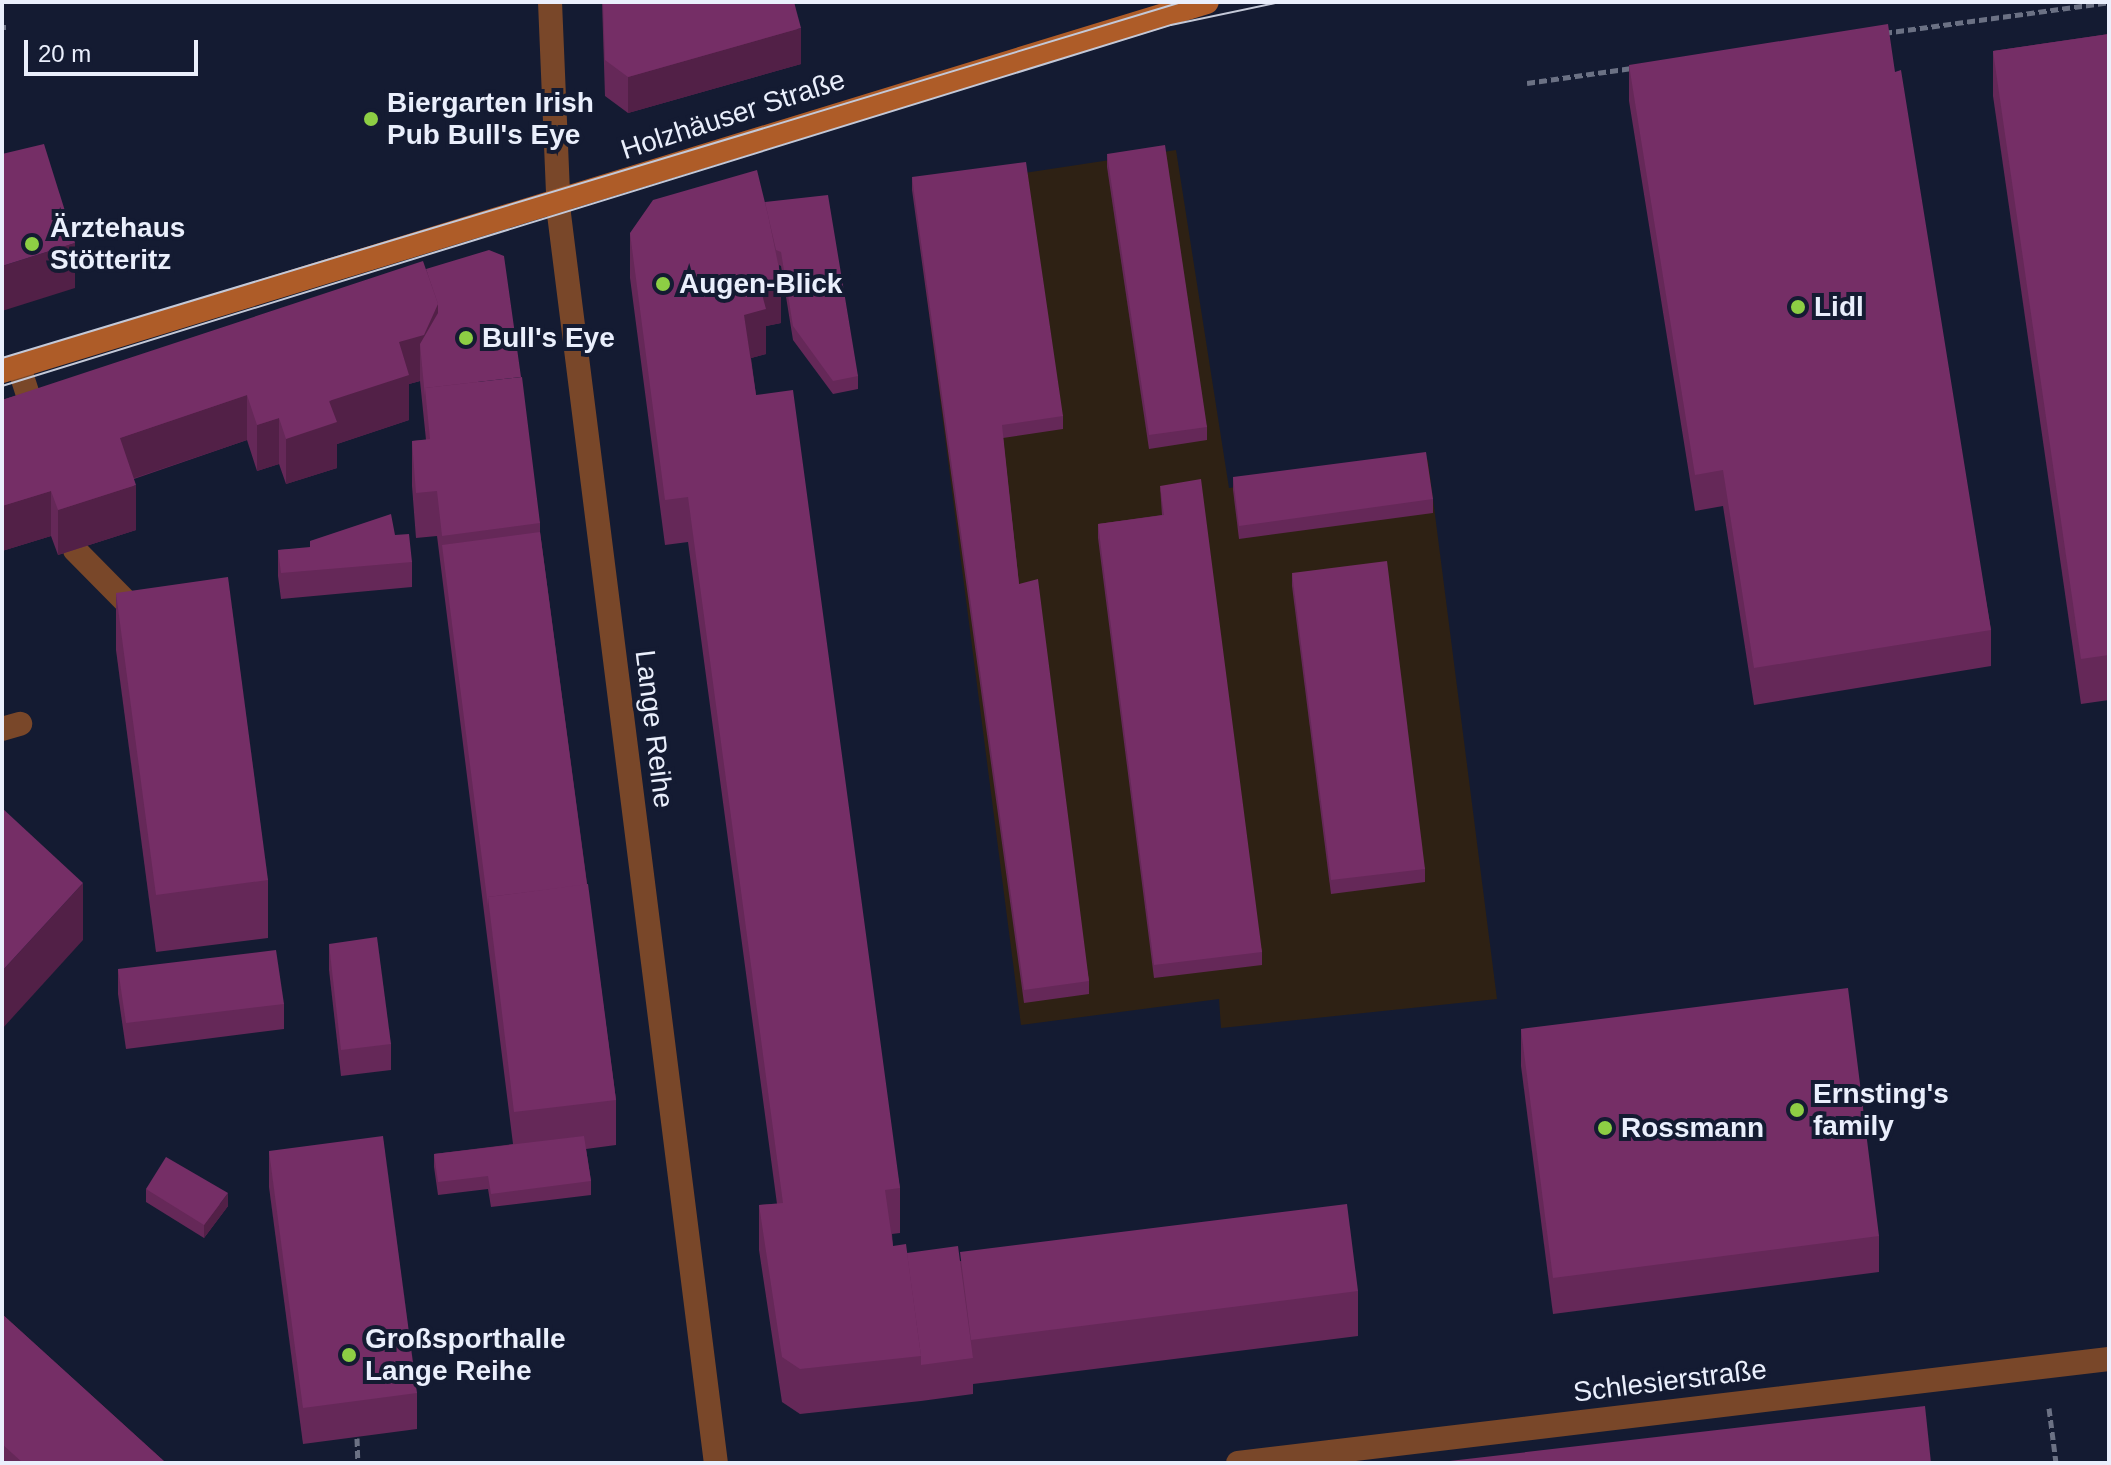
<!DOCTYPE html>
<html>
<head>
<meta charset="utf-8">
<style>
	body { margin:0 }
	#map { position:relative; width:2111px; height:1465px; overflow:hidden; background:#141b32; font-family:Arial,sans-serif }
	div>[style] { position:absolute }
	.industrial>* { inset:0; background:#2e2114 }
	.path>* { height:5px; margin-top:-2.5px; transform-origin:0; background:repeating-linear-gradient(90deg,#6b7184 0 8px,transparent 0 12px) }
	.service>* { height:24px; margin:-12px; padding:0 12px; transform-origin:12px; border-radius:12px; background:#794729 }
	.minor>* { height:24px; margin:-12px; padding:0 12px; transform-origin:12px; border-radius:12px; background:#794729 }
	.secondary>* { height:24px; margin:-12px; padding:0 12px; transform-origin:12px; border-radius:12px; background:#ae5c28 }
	.tram>* { height:2px; margin:-1px; padding:0 1px; transform-origin:1px; border-radius:1px; background:#c4c9d8 }
	.wall>* { inset:0; background:#652858 }
	.shaded-wall>* { inset:0; background:#522047 }
	.building>* { inset:0; background:#752e66 }
	.dots>* { width:22px; height:22px; translate:-50% -50%; box-sizing:border-box; border:4px solid #141b32; border-radius:50% }
	span { translate:-50% -50%; white-space:nowrap; text-align:center; line-height:1.15; -webkit-text-stroke:8px #141b32; paint-order:stroke }
	.poi-label { font-size:28px; color:#eaeffc; font-weight:700 }
	.left { translate:0 -50%; text-align:left }
	.street-label { font-size:28px; color:#eaeffc }
	.frame { position:absolute; inset:0; border:4px solid #eaeffc; pointer-events:none }
	.scale { position:absolute; left:24px; top:40px; width:174px; height:36px; box-sizing:border-box; border:4px solid #eaeffc; border-top:0; padding-left:10px; font-size:24px; line-height:28px; white-space:nowrap; color:#eaeffc; -webkit-text-stroke:6px #141b32; paint-order:stroke }
</style>
</head>
<body>
<div id="map">
	<div class="industrial">
		<div style="clip-path:polygon(1176px 150px,1229px 488px,1428px 460px,1497px 999px,1221px 1028px,1219px 999px,1021px 1025px,913px 190px)"></div>
	</div>
	<div class="path">
		<div style="left:2px;top:27px;width:4px"></div>
		<div style="left:1884px;top:33px;width:227px;rotate:-7.8deg"></div>
		<div style="left:1527px;top:83px;width:106px;rotate:-8.1deg"></div>
		<div style="left:2049px;top:1408px;width:55px;rotate:82.7deg"></div>
		<div style="left:357px;top:1438px;width:25px;rotate:88deg"></div>
	</div>
	<div class="service">
		<div style="left:19px;top:367px;width:59px;rotate:72.2deg"></div>
		<div style="left:75px;top:550px;width:91px;rotate:45.4deg"></div>
		<div style="left:2px;top:729px;width:19px;rotate:-16deg"></div>
	</div>
	<div class="minor">
		<div style="left:550px;top:2px;width:212px;rotate:87.6deg"></div>
		<div style="left:559px;top:214px;width:1259px;rotate:82.84deg"></div>
		<div style="left:1238px;top:1463px;width:877px;rotate:-6.81deg"></div>
	</div>
	<div class="secondary">
		<div style="left:2px;top:371px;width:1260px;rotate:-17.03deg"></div>
	</div>
	<div class="tram">
		<div style="left:2px;top:358px;width:1233px;rotate:-16.79deg"></div>
		<div style="left:2px;top:386px;width:1223px;rotate:-17.16deg"></div>
		<div style="left:1171px;top:25px;width:111px;rotate:-11.9deg"></div>
	</div>
	<div class="wall">
		<div style="clip-path:polygon(602px 2px,794px 2px,801px 64px,628px 113px,605px 96px)"></div>
		<div style="clip-path:polygon(2109px 34px,2109px 700px,2081px 704px,1993px 96px,1993px 51px)"></div>
		<div style="clip-path:polygon(1629px 65px,1895px 72px,1991px 630px,1991px 666px,1754px 705px,1723px 506px,1695px 511px,1629px 101px)"></div>
		<div style="clip-path:polygon(1107px 154px,1207px 427px,1207px 440px,1149px 449px,1107px 167px)"></div>
		<div style="clip-path:polygon(912px 177px,1063px 416px,1063px 429px,1003px 438px,1019px 584px,1089px 981px,1089px 994px,1024px 1003px,912px 190px)"></div>
		<div style="clip-path:polygon(765px 202px,858px 376px,858px 389px,833px 394px,793px 340px,781px 266px,779px 265px,781px 323px,766px 326px,766px 354px,751px 358px,756px 395px,900px 1188px,900px 1233px,892px 1234px,893px 1246px,907px 1253px,960px 1261px,1358px 1291px,1358px 1336px,973px 1384px,973px 1394px,921px 1401px,800px 1414px,782px 1402px,759px 1250px,759px 1205px,777px 1204px,688px 542px,665px 545px,630px 278px,630px 233px)"></div>
		<div style="clip-path:polygon(426px 269px,540px 523px,540px 532px,616px 1100px,616px 1145px,586px 1149px,591px 1181px,591px 1195px,491px 1207px,488px 1189px,438px 1195px,434px 1167px,434px 1154px,513px 1144px,437px 536px,416px 538px,412px 486px,412px 441px,426px 440px,420px 381px,409px 384px,409px 420px,337px 444px,337px 468px,286px 484px,279px 464px,257px 471px,247px 440px,134px 479px,136px 530px,58px 555px,51px 536px,2px 551px,2px 400px)"></div>
		<div style="clip-path:polygon(1233px 477px,1433px 499px,1433px 513px,1239px 539px,1233px 490px)"></div>
		<div style="clip-path:polygon(1160px 486px,1262px 952px,1262px 965px,1154px 978px,1098px 538px,1098px 524px,1162px 515px)"></div>
		<div style="clip-path:polygon(395px 535px,412px 562px,412px 587px,281px 599px,278px 576px,278px 550px,310px 548px,310px 541px)"></div>
		<div style="clip-path:polygon(1292px 573px,1425px 869px,1425px 882px,1331px 894px,1292px 586px)"></div>
		<div style="clip-path:polygon(116px 593px,268px 880px,268px 938px,156px 952px,116px 650px)"></div>
		<div style="clip-path:polygon(329px 944px,391px 1044px,391px 1070px,341px 1076px,329px 970px)"></div>
		<div style="clip-path:polygon(118px 969px,284px 1004px,284px 1029px,126px 1049px,118px 994px)"></div>
		<div style="clip-path:polygon(1521px 1029px,1879px 1236px,1879px 1272px,1553px 1314px,1521px 1066px)"></div>
		<div style="clip-path:polygon(269px 1151px,417px 1393px,417px 1429px,303px 1444px,269px 1187px)"></div>
		<div style="clip-path:polygon(146px 1189px,228px 1206px,204px 1238px,146px 1202px)"></div>
		<div style="clip-path:polygon(2px 1314px,166px 1463px,2px 1463px)"></div>
	</div>
	<div class="shaded-wall">
		<div style="clip-path:polygon(801px 28px,801px 64px,628px 113px,628px 77px)"></div>
		<div style="clip-path:polygon(75px 243px,75px 288px,2px 311px,2px 266px)"></div>
		<div style="clip-path:polygon(781px 278px,781px 323px,766px 326px,766px 354px,744px 360px,744px 315px,759px 283px)"></div>
		<div style="clip-path:polygon(438px 304px,438px 349px,420px 344px,420px 381px,409px 384px,409px 420px,337px 444px,337px 468px,286px 484px,286px 439px,399px 342px)"></div>
		<div style="clip-path:polygon(247px 395px,247px 440px,120px 483px,120px 438px)"></div>
		<div style="clip-path:polygon(279px 418px,279px 464px,257px 471px,257px 425px)"></div>
		<div style="clip-path:polygon(136px 485px,136px 530px,58px 555px,58px 510px)"></div>
		<div style="clip-path:polygon(51px 491px,51px 536px,2px 551px,2px 506px)"></div>
		<div style="clip-path:polygon(83px 883px,83px 940px,2px 1029px,2px 971px)"></div>
		<div style="clip-path:polygon(228px 1193px,228px 1206px,204px 1238px,204px 1225px)"></div>
	</div>
	<div class="building">
		<div style="clip-path:polygon(603px 2px,794px 2px,801px 28px,628px 77px,605px 60px)"></div>
		<div style="clip-path:polygon(1888px 24px,1895px 72px,1901px 70px,1991px 630px,1754px 668px,1723px 470px,1695px 475px,1629px 65px)"></div>
		<div style="clip-path:polygon(2109px 34px,2109px 655px,2081px 659px,1993px 51px)"></div>
		<div style="clip-path:polygon(44px 144px,75px 243px,2px 266px,2px 154px)"></div>
		<div style="clip-path:polygon(1165px 145px,1207px 427px,1149px 435px,1107px 154px)"></div>
		<div style="clip-path:polygon(1026px 162px,1063px 416px,1002px 425px,1019px 584px,1038px 579px,1089px 981px,1024px 990px,912px 177px)"></div>
		<div style="clip-path:polygon(757px 170px,768px 215px,781px 278px,759px 283px,766px 309px,744px 315px,756px 395px,793px 390px,900px 1188px,885px 1190px,893px 1246px,906px 1244px,921px 1356px,800px 1369px,782px 1357px,759px 1205px,783px 1203px,688px 497px,665px 500px,630px 233px,653px 200px)"></div>
		<div style="clip-path:polygon(828px 195px,858px 376px,833px 381px,793px 326px,781px 252px,776px 250px,765px 202px)"></div>
		<div style="clip-path:polygon(489px 250px,504px 256px,521px 377px,425px 388px,425px 397px,420px 344px,438px 313px,438px 304px,426px 269px)"></div>
		<div style="clip-path:polygon(423px 261px,438px 304px,424px 335px,399px 342px,409px 375px,329px 401px,337px 422px,286px 439px,279px 418px,257px 425px,247px 395px,120px 438px,136px 485px,58px 510px,51px 491px,2px 506px,2px 400px)"></div>
		<div style="clip-path:polygon(522px 377px,540px 523px,442px 536px,437px 491px,416px 493px,412px 441px,430px 439px,425px 388px)"></div>
		<div style="clip-path:polygon(1426px 452px,1433px 499px,1239px 526px,1233px 477px)"></div>
		<div style="clip-path:polygon(1201px 479px,1262px 952px,1154px 965px,1098px 524px,1164px 515px,1160px 486px)"></div>
		<div style="clip-path:polygon(391px 514px,395px 535px,409px 534px,412px 562px,281px 573px,278px 550px,310px 547px,310px 541px)"></div>
		<div style="clip-path:polygon(540px 532px,587px 885px,488px 897px,488px 906px,442px 545px)"></div>
		<div style="clip-path:polygon(1387px 561px,1425px 869px,1331px 880px,1292px 573px)"></div>
		<div style="clip-path:polygon(228px 577px,268px 880px,156px 895px,116px 593px)"></div>
		<div style="clip-path:polygon(2px 808px,83px 883px,2px 971px)"></div>
		<div style="clip-path:polygon(588px 884px,616px 1100px,514px 1112px,488px 897px)"></div>
		<div style="clip-path:polygon(377px 937px,391px 1044px,341px 1050px,329px 944px)"></div>
		<div style="clip-path:polygon(276px 950px,284px 1004px,126px 1023px,118px 969px)"></div>
		<div style="clip-path:polygon(1848px 988px,1879px 1236px,1553px 1278px,1521px 1029px)"></div>
		<div style="clip-path:polygon(383px 1136px,417px 1393px,303px 1408px,269px 1151px)"></div>
		<div style="clip-path:polygon(584px 1136px,591px 1181px,491px 1194px,488px 1176px,438px 1182px,434px 1154px)"></div>
		<div style="clip-path:polygon(166px 1157px,228px 1193px,204px 1225px,146px 1189px)"></div>
		<div style="clip-path:polygon(1347px 1204px,1358px 1291px,971px 1340px,960px 1252px)"></div>
		<div style="clip-path:polygon(958px 1246px,973px 1358px,921px 1365px,921px 1356px,907px 1253px)"></div>
		<div style="clip-path:polygon(2px 1314px,166px 1463px,23px 1463px,2px 1444px)"></div>
		<div style="clip-path:polygon(1925px 1406px,1931px 1463px,1432px 1463px)"></div>
	</div>
	<div class="dots">
		<div style="left:371px;top:119px;background:#8dce44"></div>
		<div style="left:32px;top:244px;background:#8dce44"></div>
		<div style="left:663px;top:284px;background:#8dce44"></div>
		<div style="left:1798px;top:307px;background:#8dce44"></div>
		<div style="left:466px;top:338px;background:#8dce44"></div>
		<div style="left:1797px;top:1110px;background:#8dce44"></div>
		<div style="left:1605px;top:1128px;background:#8dce44"></div>
		<div style="left:349px;top:1355px;background:#8dce44"></div>
	</div>
	<div class="poi-label">
		<span class="left" style="left:387px;top:119px">Biergarten Irish<br>Pub Bull's Eye</span>
		<span class="left" style="left:50px;top:244px">Ärztehaus<br>Stötteritz</span>
		<span class="left" style="left:679px;top:284px">Augen-Blick</span>
		<span class="left" style="left:1814px;top:307px">Lidl</span>
		<span class="left" style="left:482px;top:338px">Bull's Eye</span>
		<span class="left" style="left:1813px;top:1110px">Ernsting's<br>family</span>
		<span class="left" style="left:1621px;top:1128px">Rossmann</span>
		<span class="left" style="left:365px;top:1355px">Großsporthalle<br>Lange Reihe</span>
	</div>
	<div class="street-label">
		<span style="left:733px;top:115px;rotate:-18deg">Holzhäuser Straße</span>
		<span style="left:654px;top:729px;rotate:83deg">Lange Reihe</span>
		<span style="left:1670px;top:1381px;rotate:-7deg">Schlesierstraße</span>
	</div>
	<div class="frame"></div>
	<div class="scale">20 m</div>
</div>
</body>
</html>
